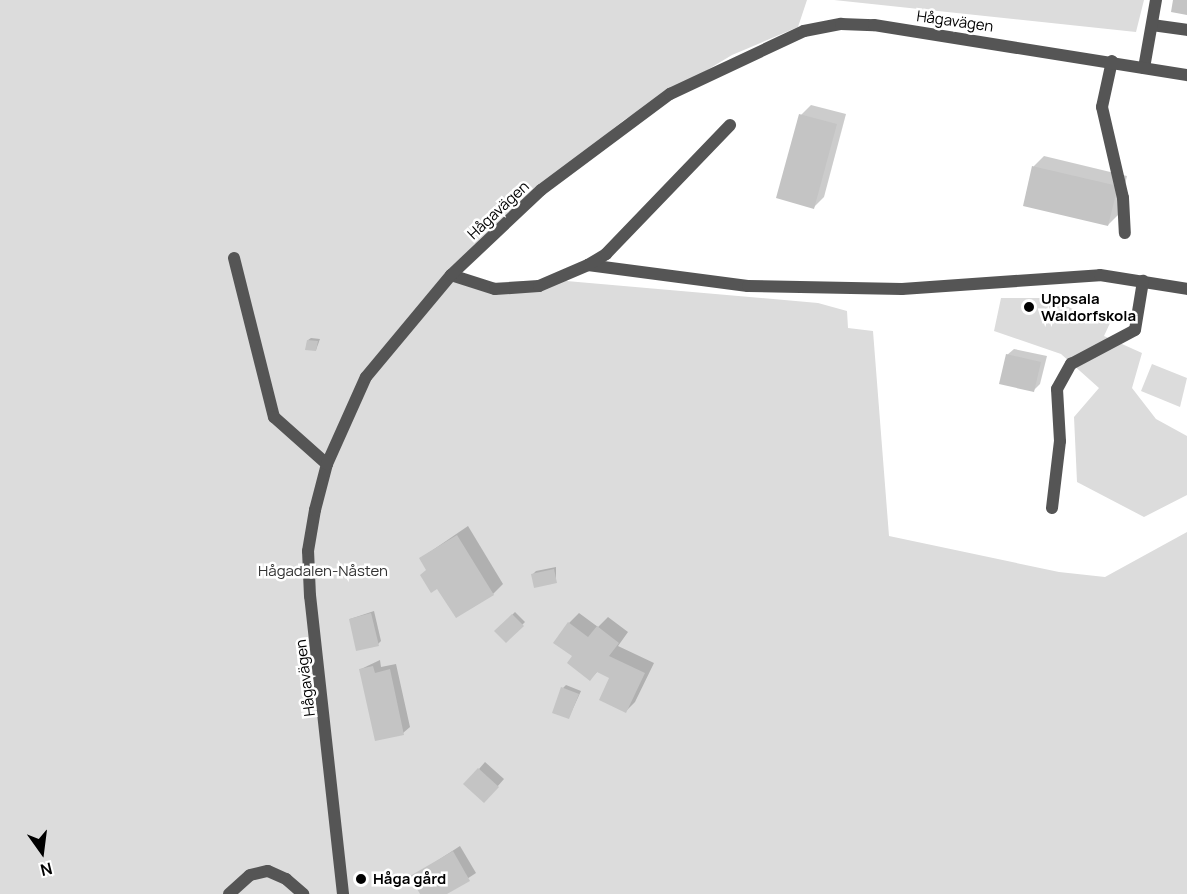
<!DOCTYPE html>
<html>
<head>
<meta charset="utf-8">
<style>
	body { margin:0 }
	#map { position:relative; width:1187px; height:894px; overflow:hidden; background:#fff; font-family:Manrope,sans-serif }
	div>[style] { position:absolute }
	.green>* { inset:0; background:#dcdcdc }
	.shadow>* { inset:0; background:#0003 }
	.building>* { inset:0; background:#c4c4c4 }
	.lane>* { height:12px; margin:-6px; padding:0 6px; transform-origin:6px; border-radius:6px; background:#555 }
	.street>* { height:12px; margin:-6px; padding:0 6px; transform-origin:6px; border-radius:6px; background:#555 }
	.dots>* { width:16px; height:16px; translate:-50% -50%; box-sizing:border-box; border:3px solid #fff; border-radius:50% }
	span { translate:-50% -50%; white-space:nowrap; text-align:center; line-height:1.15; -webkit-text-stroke:5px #fff; paint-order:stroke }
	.street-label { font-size:15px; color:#000 }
	.poi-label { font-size:15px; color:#000; font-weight:700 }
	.left { translate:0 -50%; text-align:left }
	.park-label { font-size:15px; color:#333 }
	.north { position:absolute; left:12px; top:822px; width:60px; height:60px; -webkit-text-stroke:4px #fff; paint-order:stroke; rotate:166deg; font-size:16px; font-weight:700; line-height:24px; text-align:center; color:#000 }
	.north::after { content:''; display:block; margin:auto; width:21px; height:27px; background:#000; clip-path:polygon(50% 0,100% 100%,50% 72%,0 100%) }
</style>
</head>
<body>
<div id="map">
	<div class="green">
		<div style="clip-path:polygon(0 0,807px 0,798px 27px,732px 55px,624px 120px,501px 220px,455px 275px,479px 283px,555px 280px,818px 303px,847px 311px,848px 328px,873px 331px,889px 536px,1059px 572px,1105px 577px,1187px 532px,1187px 894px,0 894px)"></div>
		<div style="clip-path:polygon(834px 0,1144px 0,1136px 32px)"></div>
		<div style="clip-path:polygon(1001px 298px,1045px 298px,1110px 323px,1104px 336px,1142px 353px,1132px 388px,1156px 419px,1187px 436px,1187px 495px,1144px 517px,1077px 482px,1074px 417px,1099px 388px,1061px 354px,994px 331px)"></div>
		<div style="clip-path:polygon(1152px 364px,1187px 378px,1180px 407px,1141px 391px)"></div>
	</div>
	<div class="shadow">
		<div style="clip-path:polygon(811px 105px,846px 114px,824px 197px,814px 207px,801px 115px)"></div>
		<div style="clip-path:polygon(1044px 156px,1127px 176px,1118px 215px,1108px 225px,1025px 205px,1034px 166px)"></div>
		<div style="clip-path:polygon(311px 338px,320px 339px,316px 350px,308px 340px)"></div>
		<div style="clip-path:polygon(1014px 349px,1047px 356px,1040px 384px,1034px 390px,1007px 355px)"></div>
		<div style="clip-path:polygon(468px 526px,503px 584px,493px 594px,427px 569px,421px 558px)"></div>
		<div style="clip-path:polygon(556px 567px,556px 582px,533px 574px,536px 571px)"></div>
		<div style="clip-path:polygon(374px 611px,381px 641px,378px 644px,350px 619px)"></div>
		<div style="clip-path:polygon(515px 612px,525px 622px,506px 641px,496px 631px)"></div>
		<div style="clip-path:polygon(579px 613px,598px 627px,608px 617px,628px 632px,618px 646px,654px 663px,635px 702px,625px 712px,611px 678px,598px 671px,590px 679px,574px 656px,569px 623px)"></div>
		<div style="clip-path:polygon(380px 660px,381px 667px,396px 664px,410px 727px,403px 733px,361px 669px)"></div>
		<div style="clip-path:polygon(566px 685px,581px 691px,569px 717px,563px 688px)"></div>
		<div style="clip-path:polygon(485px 762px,504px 779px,490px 795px,479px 769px)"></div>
		<div style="clip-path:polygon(460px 846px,476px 873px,444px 894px,422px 894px,412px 877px)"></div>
	</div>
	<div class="building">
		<div style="clip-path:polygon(1173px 0,1187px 0,1187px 15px,1171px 12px)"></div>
		<div style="clip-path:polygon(799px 114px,837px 124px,814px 209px,776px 198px)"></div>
		<div style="clip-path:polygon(1032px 166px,1118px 186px,1108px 226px,1023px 206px)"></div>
		<div style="clip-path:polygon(307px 340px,318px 341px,316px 351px,305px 350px)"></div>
		<div style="clip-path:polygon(1006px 354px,1041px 362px,1034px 392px,999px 384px)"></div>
		<div style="clip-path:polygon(457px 535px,494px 595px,456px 618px,437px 589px,431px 593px,420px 575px,426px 570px,419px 558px)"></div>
		<div style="clip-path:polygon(554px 569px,557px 583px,534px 588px,531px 574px)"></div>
		<div style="clip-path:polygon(371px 613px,379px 646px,356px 651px,349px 619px)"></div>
		<div style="clip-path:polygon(512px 614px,524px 626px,506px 643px,494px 631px)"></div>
		<div style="clip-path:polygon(568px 622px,588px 637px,597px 626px,619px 643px,609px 656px,645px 673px,626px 713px,599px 700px,609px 678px,597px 672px,590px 681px,567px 663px,572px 656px,553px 643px)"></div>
		<div style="clip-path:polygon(373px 666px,375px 673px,390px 669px,404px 735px,375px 741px,359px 669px)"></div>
		<div style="clip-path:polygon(561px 687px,579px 694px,569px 719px,552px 713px)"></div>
		<div style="clip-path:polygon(478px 768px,499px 787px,484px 803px,463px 784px)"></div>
		<div style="clip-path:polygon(453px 851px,470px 881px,447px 894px,420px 894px,410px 876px)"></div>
	</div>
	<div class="lane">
		<div style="left:1152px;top:25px;width:35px;rotate:8deg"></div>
		<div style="left:1112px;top:61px;width:47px;rotate:102.3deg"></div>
		<div style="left:1102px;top:107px;width:93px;rotate:77deg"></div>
		<div style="left:1123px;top:198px;width:35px;rotate:87deg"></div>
		<div style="left:1144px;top:68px;width:69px;rotate:-80deg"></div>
		<div style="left:234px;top:258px;width:164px;rotate:75.9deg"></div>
		<div style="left:274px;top:417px;width:71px;rotate:41.6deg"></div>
		<div style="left:588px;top:265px;width:161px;rotate:7.5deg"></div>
		<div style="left:748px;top:286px;width:154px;rotate:1.1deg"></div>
		<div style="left:902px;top:289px;width:198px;rotate:-4deg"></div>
		<div style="left:1100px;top:275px;width:88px;rotate:9.1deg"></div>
		<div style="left:1052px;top:508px;width:67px;rotate:-83.2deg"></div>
		<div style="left:1060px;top:441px;width:52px;rotate:-93.3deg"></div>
		<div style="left:1057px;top:389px;width:29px;rotate:-61deg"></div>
		<div style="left:1071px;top:364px;width:72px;rotate:-28deg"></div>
		<div style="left:1135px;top:330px;width:50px;rotate:-80.7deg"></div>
		<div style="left:229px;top:894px;width:28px;rotate:-42deg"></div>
		<div style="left:250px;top:875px;width:18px;rotate:-13deg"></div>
		<div style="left:268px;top:871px;width:20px;rotate:24deg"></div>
		<div style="left:286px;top:879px;width:23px;rotate:41deg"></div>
	</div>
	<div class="street">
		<div style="left:451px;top:275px;width:46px;rotate:17.7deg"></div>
		<div style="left:495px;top:289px;width:44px;rotate:-3.9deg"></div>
		<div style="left:539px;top:286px;width:53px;rotate:-23.2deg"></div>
		<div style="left:588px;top:265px;width:21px;rotate:-31deg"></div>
		<div style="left:606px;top:254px;width:179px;rotate:-46.1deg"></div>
		<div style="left:343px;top:894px;width:300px;rotate:-96.3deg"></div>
		<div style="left:310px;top:596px;width:45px;rotate:-92.5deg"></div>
		<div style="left:308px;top:551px;width:42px;rotate:-80.3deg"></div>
		<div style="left:315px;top:510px;width:48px;rotate:-75.4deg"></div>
		<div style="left:327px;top:464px;width:95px;rotate:-65.9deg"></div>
		<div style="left:366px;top:377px;width:133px;rotate:-50.2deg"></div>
		<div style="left:451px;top:275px;width:124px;rotate:-43.4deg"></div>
		<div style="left:541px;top:190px;width:161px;rotate:-36.7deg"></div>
		<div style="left:670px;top:94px;width:148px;rotate:-25.2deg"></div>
		<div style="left:804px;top:31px;width:38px;rotate:-11deg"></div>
		<div style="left:841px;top:24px;width:33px;rotate:2deg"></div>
		<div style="left:874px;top:25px;width:317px;rotate:9.1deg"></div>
	</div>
	<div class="dots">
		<div style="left:1029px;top:307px;background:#000"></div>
		<div style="left:361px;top:879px;background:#000"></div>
	</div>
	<div class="street-label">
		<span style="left:955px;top:21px;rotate:8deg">Hågavägen</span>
		<span style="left:498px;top:210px;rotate:-43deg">Hågavägen</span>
		<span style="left:305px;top:678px;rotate:-97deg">Hågavägen</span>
	</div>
	<div class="poi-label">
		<span class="left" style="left:1041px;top:307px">Uppsala<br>Waldorfskola</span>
		<span class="left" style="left:373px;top:879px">Håga gård</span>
	</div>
	<div class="park-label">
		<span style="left:323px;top:571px">Hågadalen-Nåsten</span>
	</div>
	<div class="north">N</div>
</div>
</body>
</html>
